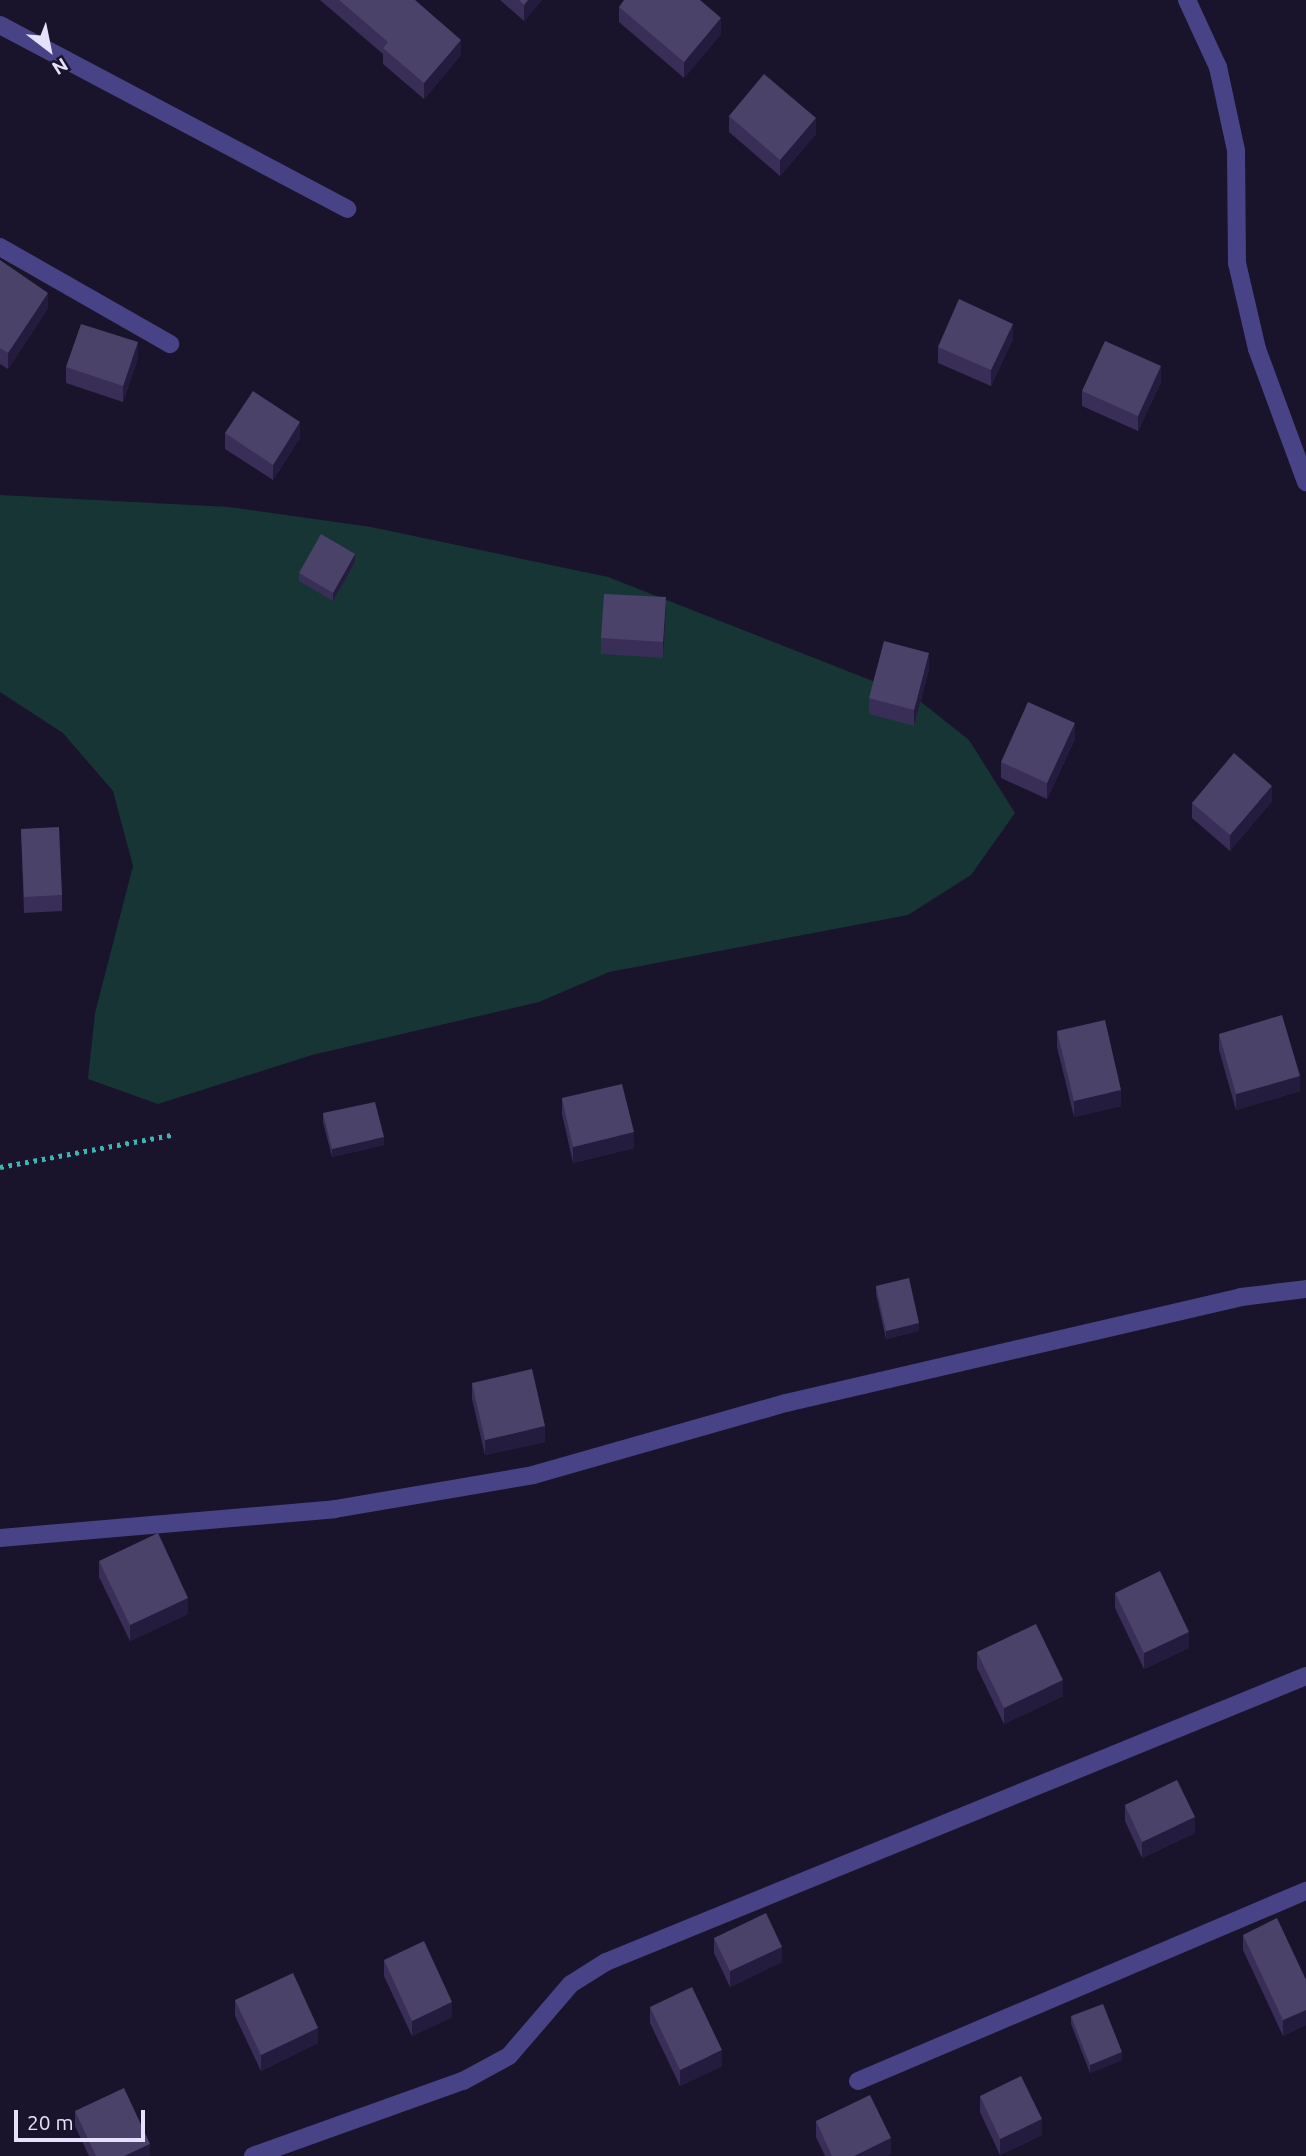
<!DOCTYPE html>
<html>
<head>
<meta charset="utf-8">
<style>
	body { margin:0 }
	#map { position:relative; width:1306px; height:2156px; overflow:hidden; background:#19142b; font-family:Ubuntu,sans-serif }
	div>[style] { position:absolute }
	.green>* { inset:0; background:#173535 }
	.path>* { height:4.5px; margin-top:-2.25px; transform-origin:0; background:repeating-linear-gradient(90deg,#3cb5b3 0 3.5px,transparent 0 8.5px) }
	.minor>* { height:18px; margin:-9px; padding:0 9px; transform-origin:9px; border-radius:9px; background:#484386 }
	.wall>* { inset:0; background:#382e57 }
	.shaded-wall>* { inset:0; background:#241c3e }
	.building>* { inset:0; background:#4b4269 }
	span { translate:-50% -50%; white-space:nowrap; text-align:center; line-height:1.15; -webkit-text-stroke:6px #19142b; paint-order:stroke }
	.north { position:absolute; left:14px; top:14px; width:70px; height:70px; -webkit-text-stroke:5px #19142b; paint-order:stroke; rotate:148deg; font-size:19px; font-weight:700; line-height:28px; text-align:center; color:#e5e1fd }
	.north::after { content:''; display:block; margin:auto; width:24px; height:32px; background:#e5e1fd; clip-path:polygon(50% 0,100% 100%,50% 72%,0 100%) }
	.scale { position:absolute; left:14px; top:2110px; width:131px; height:32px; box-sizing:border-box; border:4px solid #e5e1fd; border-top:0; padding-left:9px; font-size:21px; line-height:24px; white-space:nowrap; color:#e5e1fd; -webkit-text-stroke:5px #19142b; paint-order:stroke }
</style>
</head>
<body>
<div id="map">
	<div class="green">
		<div style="clip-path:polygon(0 495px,229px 507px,371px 527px,608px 577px,916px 698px,969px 740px,1015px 813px,971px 875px,908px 915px,609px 972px,539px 1002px,312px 1055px,158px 1104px,88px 1079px,95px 1013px,133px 866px,113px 791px,63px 733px,0 692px)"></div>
	</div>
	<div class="path">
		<div style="left:0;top:1167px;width:174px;rotate:-10.6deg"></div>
	</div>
	<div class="minor">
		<div style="left:1187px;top:0;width:74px;rotate:65.2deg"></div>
		<div style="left:1218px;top:67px;width:85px;rotate:77.8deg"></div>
		<div style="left:1236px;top:150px;width:113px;rotate:89.5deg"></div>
		<div style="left:1237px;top:263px;width:88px;rotate:76.9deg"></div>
		<div style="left:1257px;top:349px;width:142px;rotate:69.8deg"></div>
		<div style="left:0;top:25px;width:393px;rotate:27.9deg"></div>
		<div style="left:0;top:247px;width:196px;rotate:29.7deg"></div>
		<div style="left:0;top:1538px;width:336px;rotate:-4.9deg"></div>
		<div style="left:335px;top:1509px;width:201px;rotate:-9.7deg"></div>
		<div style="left:533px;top:1475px;width:263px;rotate:-15.9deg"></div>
		<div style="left:786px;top:1403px;width:467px;rotate:-13.1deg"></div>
		<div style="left:1241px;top:1297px;width:65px;rotate:-7deg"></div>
		<div style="left:858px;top:2081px;width:487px;rotate:-23deg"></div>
		<div style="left:253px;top:2156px;width:223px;rotate:-19.7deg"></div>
		<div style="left:463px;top:2081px;width:52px;rotate:-28.5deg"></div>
		<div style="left:509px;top:2056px;width:95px;rotate:-49.3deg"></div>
		<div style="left:571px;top:1984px;width:41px;rotate:-32.2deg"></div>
		<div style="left:606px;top:1962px;width:756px;rotate:-22.22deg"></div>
	</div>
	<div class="wall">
		<div style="clip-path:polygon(320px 0,415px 0,461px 55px,424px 99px,383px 64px,383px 54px)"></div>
		<div style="clip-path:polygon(500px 0,542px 0,524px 21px)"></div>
		<div style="clip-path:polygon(619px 7px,721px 34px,684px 78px,619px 22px)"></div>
		<div style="clip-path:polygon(729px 116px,816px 134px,780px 176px,729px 132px)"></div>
		<div style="clip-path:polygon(0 260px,48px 308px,8px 369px,0 364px)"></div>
		<div style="clip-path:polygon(1013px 339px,991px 386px,938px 363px,938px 347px)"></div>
		<div style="clip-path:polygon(138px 358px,123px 402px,66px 383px,66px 367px)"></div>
		<div style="clip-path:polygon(1161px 382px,1138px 431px,1082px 406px,1082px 391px)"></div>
		<div style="clip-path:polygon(225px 433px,300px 438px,273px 480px,225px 449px)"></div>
		<div style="clip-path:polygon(355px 562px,333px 601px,299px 581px,299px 573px)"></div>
		<div style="clip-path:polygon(666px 613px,663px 658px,601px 654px,601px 638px)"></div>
		<div style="clip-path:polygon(929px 669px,914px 726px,869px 714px,869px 698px)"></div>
		<div style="clip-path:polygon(1075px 739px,1047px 799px,1001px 778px,1001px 762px)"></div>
		<div style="clip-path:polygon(1272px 801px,1230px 851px,1192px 818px,1192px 803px)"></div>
		<div style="clip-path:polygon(21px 829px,62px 895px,62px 911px,24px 913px)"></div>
		<div style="clip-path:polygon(1057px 1031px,1121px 1106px,1074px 1117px,1057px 1047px)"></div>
		<div style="clip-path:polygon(1219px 1034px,1300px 1091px,1236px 1110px,1219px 1050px)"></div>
		<div style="clip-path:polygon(562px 1098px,634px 1148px,573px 1163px,562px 1114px)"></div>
		<div style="clip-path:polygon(323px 1113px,384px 1145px,332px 1157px,323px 1122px)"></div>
		<div style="clip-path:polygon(876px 1286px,919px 1331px,886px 1339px,876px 1294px)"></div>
		<div style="clip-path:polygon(472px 1383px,545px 1442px,485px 1455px,472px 1399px)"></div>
		<div style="clip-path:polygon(99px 1561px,188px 1614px,130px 1641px,99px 1577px)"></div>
		<div style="clip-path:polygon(1115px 1593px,1189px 1648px,1144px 1669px,1115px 1608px)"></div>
		<div style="clip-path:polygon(977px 1652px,1063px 1696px,1004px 1724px,977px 1668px)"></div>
		<div style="clip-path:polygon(1125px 1805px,1195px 1833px,1142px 1858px,1125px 1821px)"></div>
		<div style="clip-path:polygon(1243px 1935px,1306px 1980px,1306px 2025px,1283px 2036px,1243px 1950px)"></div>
		<div style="clip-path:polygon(714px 1938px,782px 1962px,730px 1987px,714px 1953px)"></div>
		<div style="clip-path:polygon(384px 1960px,452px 2017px,412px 2036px,384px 1976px)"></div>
		<div style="clip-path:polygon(235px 2000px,318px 2043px,261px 2071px,235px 2016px)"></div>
		<div style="clip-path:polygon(650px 2007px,722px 2066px,680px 2086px,650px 2023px)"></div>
		<div style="clip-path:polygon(1071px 2016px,1122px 2060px,1090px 2073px,1071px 2024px)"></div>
		<div style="clip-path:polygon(980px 2096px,1042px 2135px,1000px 2155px,980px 2112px)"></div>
		<div style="clip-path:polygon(75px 2111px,150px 2156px,89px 2156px,75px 2126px)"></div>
		<div style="clip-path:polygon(816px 2121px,891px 2154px,886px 2156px,825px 2156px,816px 2137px)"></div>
	</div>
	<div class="shaded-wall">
		<div style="clip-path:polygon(528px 0,542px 0,524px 21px,524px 5px)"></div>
		<div style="clip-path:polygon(721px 18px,721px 34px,684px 78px,684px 62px)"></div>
		<div style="clip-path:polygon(461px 40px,461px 55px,424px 99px,424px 83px)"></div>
		<div style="clip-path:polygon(816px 118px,816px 134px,780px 176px,780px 160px)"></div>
		<div style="clip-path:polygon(48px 293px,48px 308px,8px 369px,8px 353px)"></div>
		<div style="clip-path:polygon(1013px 324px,1013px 339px,991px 386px,991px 370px)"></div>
		<div style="clip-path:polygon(138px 342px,138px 358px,123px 402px,123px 386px)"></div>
		<div style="clip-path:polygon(1161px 366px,1161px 382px,1138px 431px,1138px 416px)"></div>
		<div style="clip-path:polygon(300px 422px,300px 438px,273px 480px,273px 465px)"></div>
		<div style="clip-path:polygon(355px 554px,355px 562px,333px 601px,333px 593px)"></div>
		<div style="clip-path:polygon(666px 597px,666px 613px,663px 658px,663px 642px)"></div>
		<div style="clip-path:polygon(929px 653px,929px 669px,914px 726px,914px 710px)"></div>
		<div style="clip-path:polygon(1075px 723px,1075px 739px,1047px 799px,1047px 783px)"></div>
		<div style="clip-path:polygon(1272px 786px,1272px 801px,1230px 851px,1230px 835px)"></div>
		<div style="clip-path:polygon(1300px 1076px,1300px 1091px,1236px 1110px,1236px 1094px)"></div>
		<div style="clip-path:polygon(1121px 1090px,1121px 1106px,1074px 1117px,1074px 1101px)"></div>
		<div style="clip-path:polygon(634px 1132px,634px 1148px,573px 1163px,573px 1147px)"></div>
		<div style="clip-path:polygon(384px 1137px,384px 1145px,332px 1157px,332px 1149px)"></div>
		<div style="clip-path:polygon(919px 1323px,919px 1331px,886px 1339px,886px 1331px)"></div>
		<div style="clip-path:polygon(545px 1426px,545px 1442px,485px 1455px,485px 1440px)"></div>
		<div style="clip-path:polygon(188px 1598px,188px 1614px,130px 1641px,130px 1625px)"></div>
		<div style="clip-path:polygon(1189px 1632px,1189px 1648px,1144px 1669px,1144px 1653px)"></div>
		<div style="clip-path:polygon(1063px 1680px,1063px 1696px,1004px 1724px,1004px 1708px)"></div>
		<div style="clip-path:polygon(1195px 1817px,1195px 1833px,1142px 1858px,1142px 1842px)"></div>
		<div style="clip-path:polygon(782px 1947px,782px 1962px,730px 1987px,730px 1971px)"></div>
		<div style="clip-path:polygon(452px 2002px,452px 2017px,412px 2036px,412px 2021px)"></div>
		<div style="clip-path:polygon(1306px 2010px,1306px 2025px,1283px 2036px,1283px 2020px)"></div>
		<div style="clip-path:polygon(318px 2028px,318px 2043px,261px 2071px,261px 2055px)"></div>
		<div style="clip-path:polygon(722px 2050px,722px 2066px,680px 2086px,680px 2070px)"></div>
		<div style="clip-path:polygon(1122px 2052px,1122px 2060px,1090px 2073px,1090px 2065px)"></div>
		<div style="clip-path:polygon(1042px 2119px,1042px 2135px,1000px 2155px,1000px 2139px)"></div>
		<div style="clip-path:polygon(891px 2138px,891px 2154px,886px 2156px,854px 2156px)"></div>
		<div style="clip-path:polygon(150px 2144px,150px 2156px,124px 2156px)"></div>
	</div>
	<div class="building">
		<div style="clip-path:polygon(339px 0,415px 0,461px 40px,424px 83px,383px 48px,388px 42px)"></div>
		<div style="clip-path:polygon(519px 0,528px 0,524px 5px)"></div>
		<div style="clip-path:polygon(624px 0,700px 0,721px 18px,684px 62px,619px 7px)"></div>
		<div style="clip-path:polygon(764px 74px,816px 118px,780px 160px,729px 116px)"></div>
		<div style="clip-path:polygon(0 260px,48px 293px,8px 353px,0 348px)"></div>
		<div style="clip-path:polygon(959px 299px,1013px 324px,991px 370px,938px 347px)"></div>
		<div style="clip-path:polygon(81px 324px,138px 342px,123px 386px,66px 367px)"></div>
		<div style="clip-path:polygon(1105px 341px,1161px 366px,1138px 416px,1082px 391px)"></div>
		<div style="clip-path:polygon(253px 391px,300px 422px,273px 465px,225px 433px)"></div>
		<div style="clip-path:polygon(321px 534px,355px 554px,333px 593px,299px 573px)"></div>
		<div style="clip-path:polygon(604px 594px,666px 597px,663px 642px,601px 638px)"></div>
		<div style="clip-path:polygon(884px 641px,929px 653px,914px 710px,869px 698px)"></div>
		<div style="clip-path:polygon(1028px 702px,1075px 723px,1047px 783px,1001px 762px)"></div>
		<div style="clip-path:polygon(1234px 753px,1272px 786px,1230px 835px,1192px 803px)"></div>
		<div style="clip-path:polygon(59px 827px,62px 895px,24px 897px,21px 829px)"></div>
		<div style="clip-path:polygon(1282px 1015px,1300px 1076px,1236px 1094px,1219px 1034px)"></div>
		<div style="clip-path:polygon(1105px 1020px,1121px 1090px,1074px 1101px,1057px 1031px)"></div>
		<div style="clip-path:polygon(622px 1084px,634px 1132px,573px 1147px,562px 1098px)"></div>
		<div style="clip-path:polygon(375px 1102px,384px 1137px,332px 1149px,323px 1113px)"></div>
		<div style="clip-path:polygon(909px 1278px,919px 1323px,886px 1331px,876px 1286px)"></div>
		<div style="clip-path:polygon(532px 1369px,545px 1426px,485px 1440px,472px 1383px)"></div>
		<div style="clip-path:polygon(158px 1533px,188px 1598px,130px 1625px,99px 1561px)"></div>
		<div style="clip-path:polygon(1160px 1571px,1189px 1632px,1144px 1653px,1115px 1593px)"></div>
		<div style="clip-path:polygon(1036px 1624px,1063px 1680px,1004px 1708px,977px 1652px)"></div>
		<div style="clip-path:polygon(1177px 1780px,1195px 1817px,1142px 1842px,1125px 1805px)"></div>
		<div style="clip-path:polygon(766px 1913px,782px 1947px,730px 1971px,714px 1938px)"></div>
		<div style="clip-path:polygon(1277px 1918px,1306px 1980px,1306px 2010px,1283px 2020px,1243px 1935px)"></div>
		<div style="clip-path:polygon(424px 1941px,452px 2002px,412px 2021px,384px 1960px)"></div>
		<div style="clip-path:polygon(293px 1973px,318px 2028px,261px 2055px,235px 2000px)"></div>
		<div style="clip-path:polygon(692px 1987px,722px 2050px,680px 2070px,650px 2007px)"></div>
		<div style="clip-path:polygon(1103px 2004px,1122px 2052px,1090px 2065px,1071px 2016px)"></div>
		<div style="clip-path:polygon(1021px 2076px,1042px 2119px,1000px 2139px,980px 2096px)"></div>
		<div style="clip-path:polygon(124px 2088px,150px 2144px,124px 2156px,96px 2156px,75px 2111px)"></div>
		<div style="clip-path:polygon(870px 2095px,891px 2138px,854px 2156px,832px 2156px,816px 2121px)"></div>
	</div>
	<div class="north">N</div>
	<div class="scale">20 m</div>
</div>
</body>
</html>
